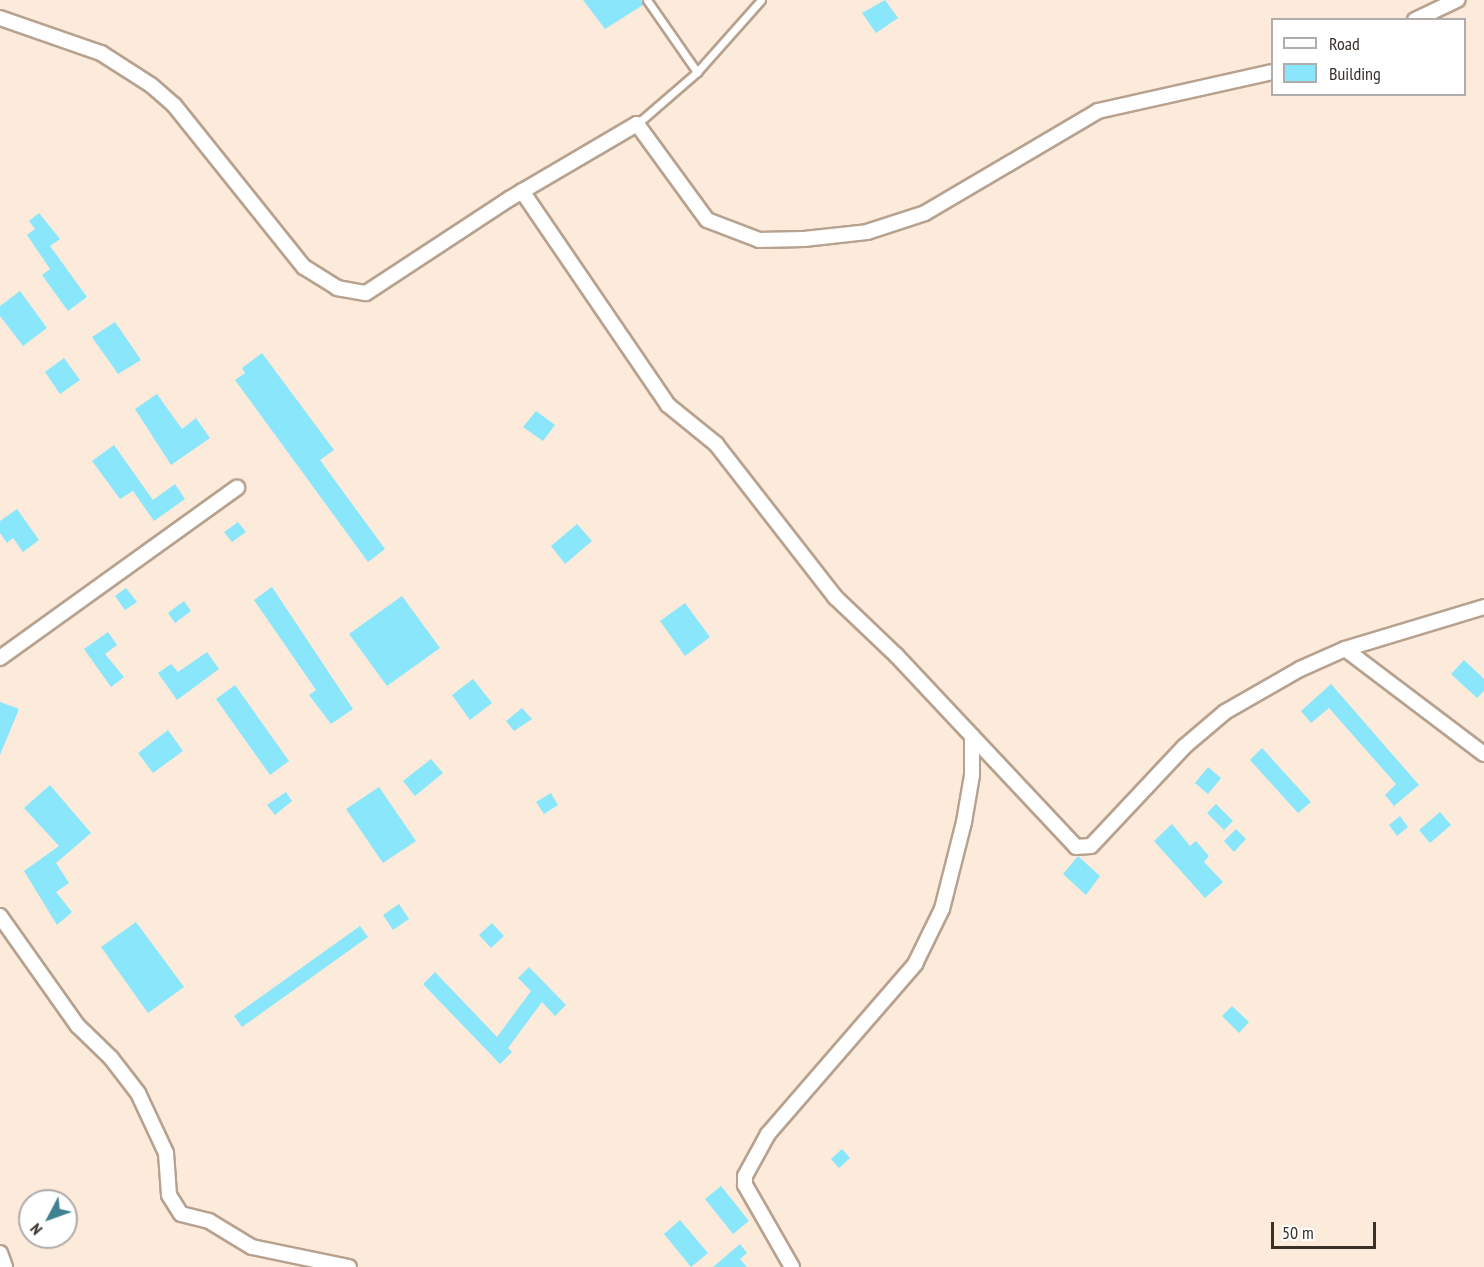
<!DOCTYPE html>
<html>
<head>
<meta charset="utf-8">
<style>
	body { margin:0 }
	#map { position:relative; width:1484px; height:1267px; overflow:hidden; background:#fceada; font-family:"PT Sans Narrow",sans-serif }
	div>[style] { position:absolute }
	.building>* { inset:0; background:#8ae6fb }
	.roads { filter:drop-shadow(2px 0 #b7a28f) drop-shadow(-2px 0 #b7a28f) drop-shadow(0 2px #b7a28f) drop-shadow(0 -2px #b7a28f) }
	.service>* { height:7px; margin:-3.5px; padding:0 3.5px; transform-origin:3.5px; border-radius:3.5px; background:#fff }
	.minor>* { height:14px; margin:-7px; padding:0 7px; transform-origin:7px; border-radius:7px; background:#fff }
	span { translate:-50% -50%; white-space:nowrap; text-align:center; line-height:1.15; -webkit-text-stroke:4.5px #fff; paint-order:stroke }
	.legend { position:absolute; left:1271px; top:18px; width:195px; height:78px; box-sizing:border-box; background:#fff; border:2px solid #b0aca9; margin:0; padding:8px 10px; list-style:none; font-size:18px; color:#393028 }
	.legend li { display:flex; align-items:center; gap:12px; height:30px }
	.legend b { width:30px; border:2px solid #b0aca9 }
	.north { position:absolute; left:18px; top:1189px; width:60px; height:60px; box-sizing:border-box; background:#fff; border:2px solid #b0aca9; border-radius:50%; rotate:229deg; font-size:16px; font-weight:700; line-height:24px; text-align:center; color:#393028 }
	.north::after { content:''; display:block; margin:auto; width:21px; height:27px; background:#3e8291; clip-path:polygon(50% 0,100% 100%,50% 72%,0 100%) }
	.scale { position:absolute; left:1271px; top:1222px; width:105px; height:27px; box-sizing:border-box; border:3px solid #393028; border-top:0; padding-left:8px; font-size:18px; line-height:21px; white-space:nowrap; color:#393028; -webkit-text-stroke:4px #fff; paint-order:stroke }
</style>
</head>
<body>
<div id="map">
	<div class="building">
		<div style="clip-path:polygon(583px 0,641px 0,643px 5px,605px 29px)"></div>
		<div style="clip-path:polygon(885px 0,898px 18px,876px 33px,862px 13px)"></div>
		<div style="clip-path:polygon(39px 213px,60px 239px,50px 246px,87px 297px,68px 311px,42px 275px,50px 269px,27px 235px,35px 229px,29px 221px)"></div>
		<div style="clip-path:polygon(20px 291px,47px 328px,23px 346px,0 316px,0 306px)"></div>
		<div style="clip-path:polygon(115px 322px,141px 360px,118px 374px,92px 337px)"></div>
		<div style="clip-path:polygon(262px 353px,334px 450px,320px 460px,385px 549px,368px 562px,235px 380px,245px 373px,242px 368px)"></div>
		<div style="clip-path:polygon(64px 358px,80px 380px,60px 394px,45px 372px)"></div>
		<div style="clip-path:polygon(157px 394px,182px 429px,196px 418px,210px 438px,171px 465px,135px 409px)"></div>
		<div style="clip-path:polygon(536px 411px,555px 425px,543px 441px,523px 427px)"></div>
		<div style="clip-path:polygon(114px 445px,153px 500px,175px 484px,185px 499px,154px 521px,133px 491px,120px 499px,92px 461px)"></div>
		<div style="clip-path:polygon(17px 509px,39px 540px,23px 552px,13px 538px,7px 543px,0 533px,0 521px)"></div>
		<div style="clip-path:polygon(238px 522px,246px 532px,232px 542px,224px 532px)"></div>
		<div style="clip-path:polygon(577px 524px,592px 541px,565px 564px,551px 546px)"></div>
		<div style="clip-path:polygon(272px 587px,353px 709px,331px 724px,309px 695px,316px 690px,254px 600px)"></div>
		<div style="clip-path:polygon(126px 588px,137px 602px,125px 610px,115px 596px)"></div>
		<div style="clip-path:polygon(402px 596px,440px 648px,387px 686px,349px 634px)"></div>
		<div style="clip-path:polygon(184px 601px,191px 611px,175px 623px,168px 613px)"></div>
		<div style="clip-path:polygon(685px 603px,710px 637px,685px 656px,660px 621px)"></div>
		<div style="clip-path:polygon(108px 632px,117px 645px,105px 654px,124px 677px,111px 687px,84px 649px)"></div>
		<div style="clip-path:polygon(207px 652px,219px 669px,177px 700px,158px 673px,171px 664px,178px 672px)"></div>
		<div style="clip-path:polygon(1464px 660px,1484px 679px,1484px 691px,1477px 698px,1451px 674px)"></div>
		<div style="clip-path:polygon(473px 679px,492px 703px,470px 720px,452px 695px)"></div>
		<div style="clip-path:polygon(1331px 684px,1419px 785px,1394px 806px,1385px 795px,1396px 784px,1329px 708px,1311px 723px,1301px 711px)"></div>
		<div style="clip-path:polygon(235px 685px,289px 761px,270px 775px,216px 699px)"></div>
		<div style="clip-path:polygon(0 702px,19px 709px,0 755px)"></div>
		<div style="clip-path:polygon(522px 708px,532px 719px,514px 731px,506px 721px)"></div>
		<div style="clip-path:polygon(168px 730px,183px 751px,153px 773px,138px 753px)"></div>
		<div style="clip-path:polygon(1262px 748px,1311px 802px,1298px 813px,1250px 760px)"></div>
		<div style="clip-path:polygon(431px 759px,443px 773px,415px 796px,403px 781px)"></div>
		<div style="clip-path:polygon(1208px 767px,1221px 778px,1208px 794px,1195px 783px)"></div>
		<div style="clip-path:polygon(50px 785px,91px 833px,56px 863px,69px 883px,56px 892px,72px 912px,57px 925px,24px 871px,59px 846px,24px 808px)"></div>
		<div style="clip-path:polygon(379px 787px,416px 841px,383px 863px,346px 809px)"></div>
		<div style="clip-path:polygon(286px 792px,292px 801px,275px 815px,267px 805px)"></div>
		<div style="clip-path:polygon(551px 793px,558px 805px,544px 814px,536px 802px)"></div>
		<div style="clip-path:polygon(1216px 804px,1233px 821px,1224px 830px,1207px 813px)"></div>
		<div style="clip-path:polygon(1440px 812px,1451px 825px,1430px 843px,1419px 830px)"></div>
		<div style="clip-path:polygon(1400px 816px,1408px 827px,1397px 836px,1389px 825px)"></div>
		<div style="clip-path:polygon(1172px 824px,1190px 846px,1196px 841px,1209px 856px,1204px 862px,1223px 882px,1205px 898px,1154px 841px)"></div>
		<div style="clip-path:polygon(1236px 829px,1246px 839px,1234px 852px,1224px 841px)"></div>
		<div style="clip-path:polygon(1078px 856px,1100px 876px,1086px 895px,1063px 874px)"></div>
		<div style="clip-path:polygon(399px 904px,409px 919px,393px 930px,383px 915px)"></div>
		<div style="clip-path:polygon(136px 922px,184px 987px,148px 1013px,101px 947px)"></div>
		<div style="clip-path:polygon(492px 923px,504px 936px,491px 948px,479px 935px)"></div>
		<div style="clip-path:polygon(360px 926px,368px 937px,242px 1027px,234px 1016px)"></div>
		<div style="clip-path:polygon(529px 967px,566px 1005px,555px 1016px,542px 1002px,508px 1048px,512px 1052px,500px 1064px,423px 984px,435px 972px,497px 1037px,531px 991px,518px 978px)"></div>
		<div style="clip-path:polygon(1232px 1006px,1249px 1022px,1239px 1033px,1222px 1016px)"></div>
		<div style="clip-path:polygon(842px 1149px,850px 1158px,839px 1168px,831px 1159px)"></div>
		<div style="clip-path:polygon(721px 1186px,749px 1221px,733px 1234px,705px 1199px)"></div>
		<div style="clip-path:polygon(680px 1220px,708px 1253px,691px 1267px,664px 1234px)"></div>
		<div style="clip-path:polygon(740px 1244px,747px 1253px,740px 1259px,747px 1267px,713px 1267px)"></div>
	</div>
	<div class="roads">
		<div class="service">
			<div style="left:647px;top:0;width:88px;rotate:55.2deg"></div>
			<div style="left:637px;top:124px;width:79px;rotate:-40.9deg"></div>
			<div style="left:697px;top:72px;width:96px;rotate:-48.4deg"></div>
		</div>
		<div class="minor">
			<div style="left:0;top:18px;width:107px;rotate:19.1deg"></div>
			<div style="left:101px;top:53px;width:59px;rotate:32.6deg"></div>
			<div style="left:151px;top:85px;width:30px;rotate:41deg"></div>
			<div style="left:174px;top:105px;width:208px;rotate:51.3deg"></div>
			<div style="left:304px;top:267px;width:39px;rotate:32deg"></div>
			<div style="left:337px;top:288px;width:29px;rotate:10deg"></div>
			<div style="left:366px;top:293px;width:171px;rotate:-33.3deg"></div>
			<div style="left:509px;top:199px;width:148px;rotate:-30.4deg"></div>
			<div style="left:637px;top:124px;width:119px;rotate:53.9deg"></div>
			<div style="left:707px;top:220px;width:56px;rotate:21deg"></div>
			<div style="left:759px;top:240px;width:45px;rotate:-1.3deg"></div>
			<div style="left:804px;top:239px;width:63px;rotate:-6.3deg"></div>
			<div style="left:867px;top:232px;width:61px;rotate:-18.1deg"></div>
			<div style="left:925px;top:213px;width:201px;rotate:-30.5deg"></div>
			<div style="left:1098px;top:111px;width:178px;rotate:-12.6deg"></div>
			<div style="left:1415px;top:20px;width:47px;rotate:-25.5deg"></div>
			<div style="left:522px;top:191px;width:259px;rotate:55.7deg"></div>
			<div style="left:668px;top:405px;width:62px;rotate:39.1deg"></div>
			<div style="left:716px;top:444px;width:194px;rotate:52.1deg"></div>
			<div style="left:835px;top:597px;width:84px;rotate:43.6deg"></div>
			<div style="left:896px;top:655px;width:263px;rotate:46.8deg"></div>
			<div style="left:1076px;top:847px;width:15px;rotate:-4deg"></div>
			<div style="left:1091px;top:846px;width:137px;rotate:-46.8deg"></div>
			<div style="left:1185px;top:746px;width:52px;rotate:-40.4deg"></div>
			<div style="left:1225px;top:712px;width:86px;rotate:-29.8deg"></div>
			<div style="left:1300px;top:669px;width:49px;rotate:-24deg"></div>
			<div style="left:1345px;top:649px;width:145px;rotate:-16.8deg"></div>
			<div style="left:1345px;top:649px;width:174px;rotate:37.1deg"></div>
			<div style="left:0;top:658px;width:292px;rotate:-35.7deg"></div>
			<div style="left:0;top:916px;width:135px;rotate:54.7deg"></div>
			<div style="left:78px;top:1026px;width:46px;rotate:44.1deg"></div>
			<div style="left:111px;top:1058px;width:44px;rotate:52.4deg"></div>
			<div style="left:138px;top:1093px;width:66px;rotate:65deg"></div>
			<div style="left:166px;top:1153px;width:42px;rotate:85.9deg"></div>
			<div style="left:169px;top:1195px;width:22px;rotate:58deg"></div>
			<div style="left:181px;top:1214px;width:29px;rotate:14deg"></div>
			<div style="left:209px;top:1221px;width:50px;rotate:31.2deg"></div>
			<div style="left:252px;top:1247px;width:99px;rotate:11.7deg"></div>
			<div style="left:0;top:1253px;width:15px;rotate:70deg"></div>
			<div style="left:792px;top:1267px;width:95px;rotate:-119.8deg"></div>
			<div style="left:745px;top:1185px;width:9px;rotate:-90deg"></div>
			<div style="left:745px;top:1176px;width:48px;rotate:-61.3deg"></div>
			<div style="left:768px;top:1134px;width:225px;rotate:-49.1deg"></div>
			<div style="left:915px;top:964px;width:61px;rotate:-63.9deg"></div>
			<div style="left:942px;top:909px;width:90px;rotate:-75.8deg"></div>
			<div style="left:964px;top:822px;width:48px;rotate:-80.3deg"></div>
			<div style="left:972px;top:775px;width:39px;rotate:-90deg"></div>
		</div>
	</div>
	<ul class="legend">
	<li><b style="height:8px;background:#fff"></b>Road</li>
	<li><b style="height:16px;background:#8ae6fb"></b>Building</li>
	</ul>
	<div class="north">N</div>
	<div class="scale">50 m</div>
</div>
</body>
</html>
